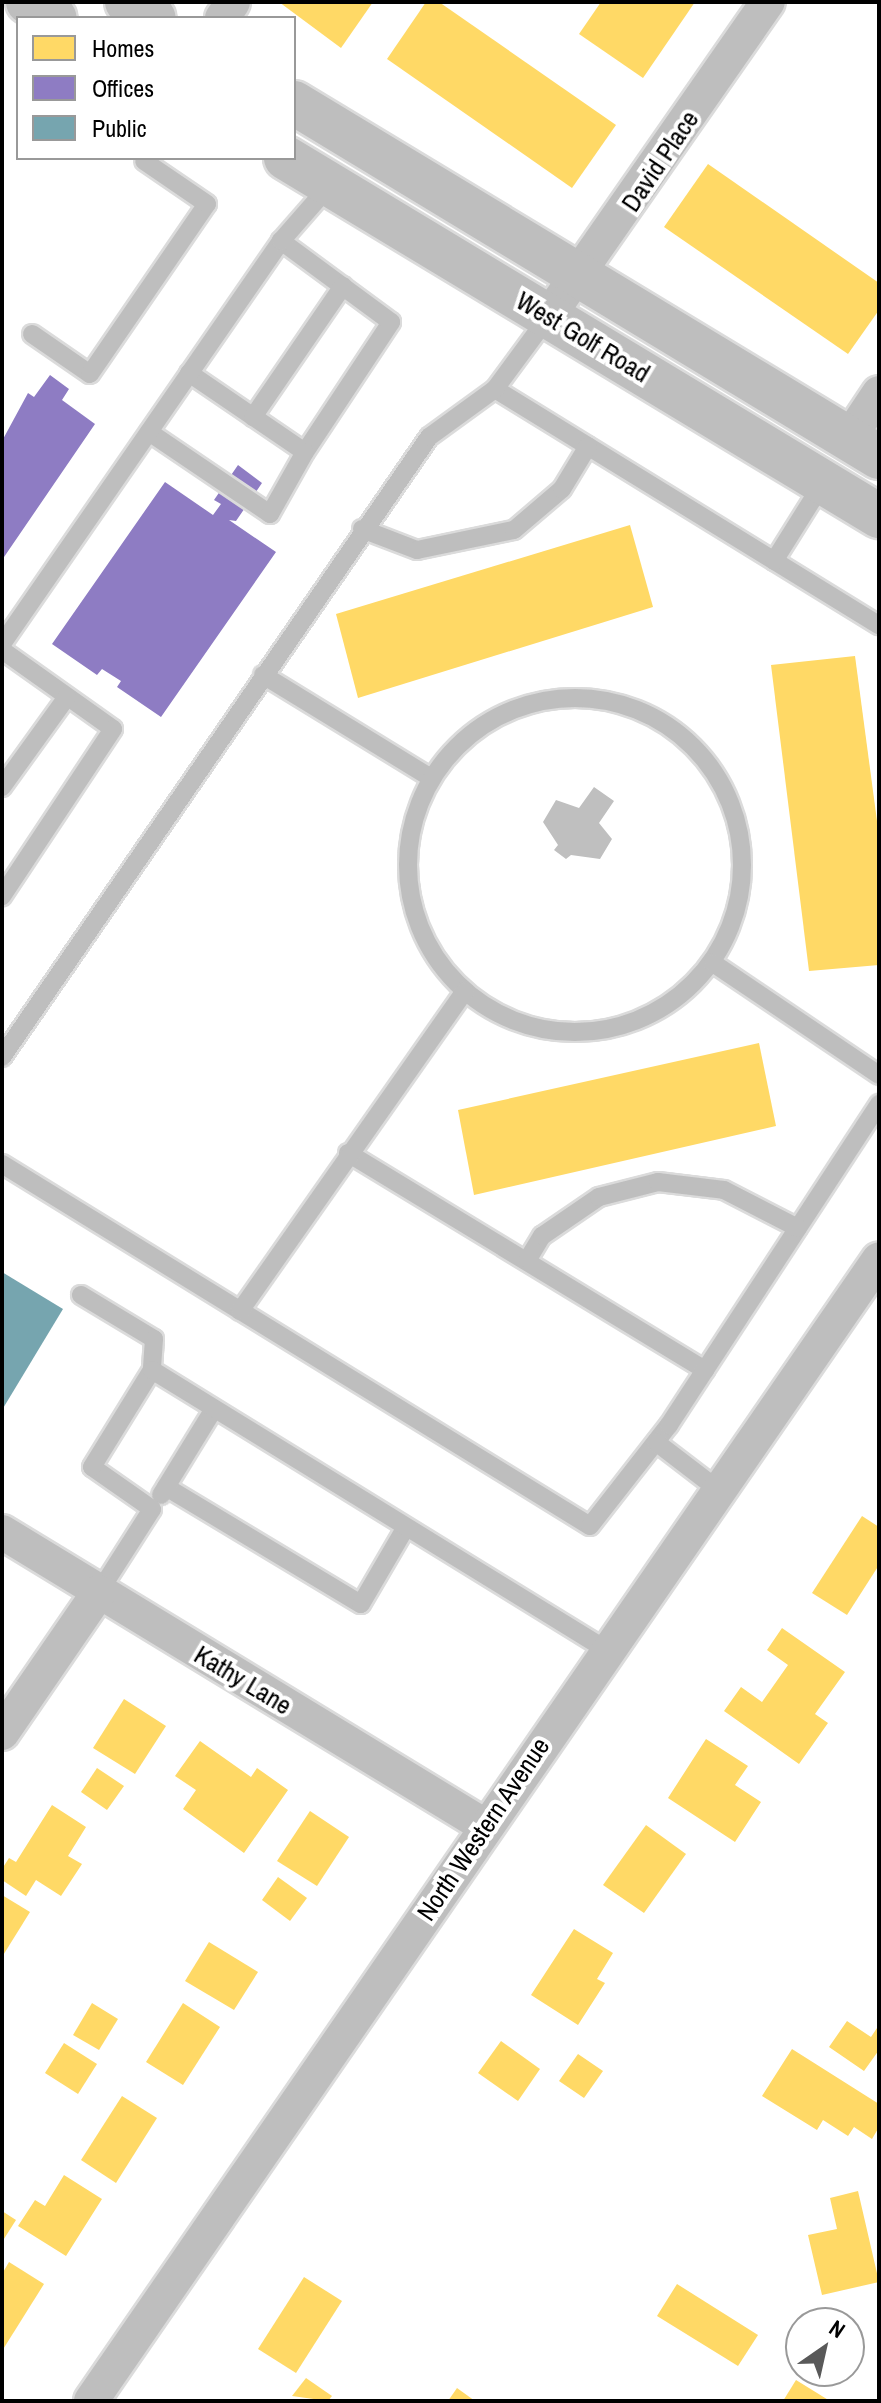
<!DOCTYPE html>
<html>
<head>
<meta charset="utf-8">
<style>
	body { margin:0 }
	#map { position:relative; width:881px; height:2403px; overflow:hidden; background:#fff; font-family:"Archivo Narrow",sans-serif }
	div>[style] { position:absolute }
	.water>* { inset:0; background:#bfbfbf }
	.homes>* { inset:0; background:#ffd966 }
	.offices>* { inset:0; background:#8e7cc3 }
	.public>* { inset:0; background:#76a5af }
	.roads { filter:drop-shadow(2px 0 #dbdbdb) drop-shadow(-2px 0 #dbdbdb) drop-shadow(0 2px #dbdbdb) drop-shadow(0 -2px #dbdbdb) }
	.service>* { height:18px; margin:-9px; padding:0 9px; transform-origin:9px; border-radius:9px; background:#bebebe }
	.service>.ring { margin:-9px; padding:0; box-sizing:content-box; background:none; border:18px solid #bebebe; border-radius:50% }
	.minor>* { height:34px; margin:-17px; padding:0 17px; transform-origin:17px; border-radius:17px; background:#bebebe }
	.primary>* { height:44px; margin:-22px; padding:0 22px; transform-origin:22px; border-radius:22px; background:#bebebe }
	span { translate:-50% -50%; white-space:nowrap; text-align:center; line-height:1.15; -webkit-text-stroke:8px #fff; paint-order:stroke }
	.street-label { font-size:26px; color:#000 }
	.frame { position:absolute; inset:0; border:4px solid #000; pointer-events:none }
	.legend { position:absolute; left:16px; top:16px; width:280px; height:144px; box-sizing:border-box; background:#fff; border:2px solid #999; margin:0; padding:10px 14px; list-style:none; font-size:24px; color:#000 }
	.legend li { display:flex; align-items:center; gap:16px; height:40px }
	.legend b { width:40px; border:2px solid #999 }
	.north { position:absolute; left:785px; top:2307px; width:80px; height:80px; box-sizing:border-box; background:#fff; border:2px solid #999; border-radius:50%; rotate:34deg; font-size:22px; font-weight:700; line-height:32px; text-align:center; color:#000 }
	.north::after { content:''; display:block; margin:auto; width:28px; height:36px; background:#595959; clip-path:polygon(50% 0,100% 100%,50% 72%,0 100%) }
</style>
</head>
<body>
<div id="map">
	<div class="water">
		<div style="clip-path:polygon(594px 787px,614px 801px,599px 823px,612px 839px,600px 859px,571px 855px,566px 859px,554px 850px,558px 845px,543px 822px,556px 800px,579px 808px)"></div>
	</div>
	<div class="homes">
		<div style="clip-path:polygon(279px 2px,373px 2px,341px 48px)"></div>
		<div style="clip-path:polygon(426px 2px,439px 2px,616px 125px,572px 188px,387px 59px)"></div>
		<div style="clip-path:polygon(601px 2px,695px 2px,643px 78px,579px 34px)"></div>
		<div style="clip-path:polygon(708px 164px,879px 283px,879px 310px,848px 354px,664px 227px)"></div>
		<div style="clip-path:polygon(630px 525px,653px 607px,358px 698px,336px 614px)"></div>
		<div style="clip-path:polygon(855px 656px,879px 836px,879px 965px,809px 971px,771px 665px)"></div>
		<div style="clip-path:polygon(759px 1043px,776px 1126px,474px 1195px,458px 1110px)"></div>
		<div style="clip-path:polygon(862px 1516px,879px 1527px,879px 1565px,847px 1615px,812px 1593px)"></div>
		<div style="clip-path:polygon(782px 1628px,845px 1672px,815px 1714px,828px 1723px,799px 1764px,724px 1711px,741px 1687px,762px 1702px,788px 1665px,767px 1650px)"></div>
		<div style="clip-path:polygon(124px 1699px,166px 1726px,135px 1774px,93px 1748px)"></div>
		<div style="clip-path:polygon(706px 1739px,748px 1766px,735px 1785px,761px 1802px,735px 1842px,668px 1798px)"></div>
		<div style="clip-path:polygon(200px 1741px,251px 1777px,257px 1768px,288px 1790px,244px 1853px,183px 1809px,196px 1790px,175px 1776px)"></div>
		<div style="clip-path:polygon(97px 1768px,124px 1786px,107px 1810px,81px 1792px)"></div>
		<div style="clip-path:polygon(52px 1805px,86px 1827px,68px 1856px,82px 1864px,61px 1896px,36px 1880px,26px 1896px,2px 1880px,2px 1869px,9px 1858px,16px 1862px)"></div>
		<div style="clip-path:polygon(310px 1811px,349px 1837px,317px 1886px,277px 1861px)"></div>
		<div style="clip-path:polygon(646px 1825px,686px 1854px,644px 1913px,603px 1885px)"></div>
		<div style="clip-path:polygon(278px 1877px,307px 1898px,290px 1921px,262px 1900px)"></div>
		<div style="clip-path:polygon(2px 1895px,30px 1912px,2px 1957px)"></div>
		<div style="clip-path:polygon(574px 1929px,613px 1953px,597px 1979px,605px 1983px,578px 2025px,531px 1995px)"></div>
		<div style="clip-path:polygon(209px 1942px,258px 1972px,234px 2010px,185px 1981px)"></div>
		<div style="clip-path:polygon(92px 2003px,118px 2019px,99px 2050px,73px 2035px)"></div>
		<div style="clip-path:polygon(183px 2003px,220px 2027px,183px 2085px,146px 2062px)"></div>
		<div style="clip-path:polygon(847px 2021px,871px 2037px,879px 2025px,879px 2050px,864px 2071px,829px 2047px)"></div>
		<div style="clip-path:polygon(501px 2041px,540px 2069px,518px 2101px,478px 2073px)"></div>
		<div style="clip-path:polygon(64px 2043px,97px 2064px,78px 2094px,45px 2073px)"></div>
		<div style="clip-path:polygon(792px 2049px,879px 2104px,879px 2127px,872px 2139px,854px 2127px,848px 2136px,823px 2120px,817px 2130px,762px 2096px)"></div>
		<div style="clip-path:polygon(578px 2054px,603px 2071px,584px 2098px,559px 2081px)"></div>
		<div style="clip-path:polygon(122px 2096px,157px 2118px,116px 2183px,81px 2160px)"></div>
		<div style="clip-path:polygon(64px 2175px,102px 2199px,66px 2256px,18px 2226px,35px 2200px,45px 2206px)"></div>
		<div style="clip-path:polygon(858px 2191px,879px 2282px,822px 2295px,808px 2235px,837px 2229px,830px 2198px)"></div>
		<div style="clip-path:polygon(2px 2211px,16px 2220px,2px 2242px)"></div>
		<div style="clip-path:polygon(9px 2262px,44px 2284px,2px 2351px,2px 2274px)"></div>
		<div style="clip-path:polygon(304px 2277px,342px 2301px,296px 2373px,258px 2349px)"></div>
		<div style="clip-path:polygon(677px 2284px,758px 2335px,738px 2366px,657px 2316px)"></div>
		<div style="clip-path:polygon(306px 2378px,332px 2396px,328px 2401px,292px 2396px)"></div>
		<div style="clip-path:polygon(796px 2380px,830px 2401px,783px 2401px)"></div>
		<div style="clip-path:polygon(457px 2388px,475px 2401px,448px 2401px)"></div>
	</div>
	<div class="offices">
		<div style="clip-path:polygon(50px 375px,69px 389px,62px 400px,95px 424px,2px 560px,2px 441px,28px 393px,34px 397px)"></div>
		<div style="clip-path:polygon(238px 465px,262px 483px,236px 521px,229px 520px,276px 552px,161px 717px,117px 687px,121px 681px,102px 669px,97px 675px,52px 644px,165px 482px,213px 515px,221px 504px,214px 500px)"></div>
	</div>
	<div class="public">
		<div style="clip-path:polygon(2px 1272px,63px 1309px,2px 1410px)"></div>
	</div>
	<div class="roads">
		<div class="service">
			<div style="left:32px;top:334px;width:70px;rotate:34.6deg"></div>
			<div style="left:90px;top:374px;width:206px;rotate:-55.5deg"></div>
			<div style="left:207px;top:204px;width:76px;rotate:-145.7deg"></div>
			<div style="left:189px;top:373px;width:140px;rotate:34.3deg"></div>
			<div style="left:305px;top:452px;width:156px;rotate:-56.5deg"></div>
			<div style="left:391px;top:322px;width:137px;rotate:-143.6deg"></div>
			<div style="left:495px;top:389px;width:451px;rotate:31.6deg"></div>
			<div style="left:253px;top:417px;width:159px;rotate:-55.5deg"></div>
			<div style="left:149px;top:432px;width:146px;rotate:34.1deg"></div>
			<div style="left:270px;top:514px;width:71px;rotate:-60.6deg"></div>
			<div style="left:362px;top:529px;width:59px;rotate:20.9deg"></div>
			<div style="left:417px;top:550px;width:99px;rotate:-11.7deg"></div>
			<div style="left:514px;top:530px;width:63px;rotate:-40.5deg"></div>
			<div style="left:562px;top:489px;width:50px;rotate:-58.8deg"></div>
			<div style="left:774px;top:561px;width:92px;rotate:-57.9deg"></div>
			<div style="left:2px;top:644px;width:490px;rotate:-55.3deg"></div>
			<div style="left:281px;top:241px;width:74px;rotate:-48.8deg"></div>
			<div style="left:2px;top:650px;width:136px;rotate:35.4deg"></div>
			<div style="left:113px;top:729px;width:201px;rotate:123.6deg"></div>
			<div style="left:263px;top:675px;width:197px;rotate:31.5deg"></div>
			<div class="ring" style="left:408px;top:698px;width:316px;height:316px"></div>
			<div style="left:2px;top:787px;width:111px;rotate:-54.2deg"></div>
			<div style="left:713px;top:963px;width:200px;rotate:34deg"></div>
			<div style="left:2px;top:1057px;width:753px;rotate:-55.44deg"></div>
			<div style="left:429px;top:437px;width:82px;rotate:-36deg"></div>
			<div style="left:495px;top:389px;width:89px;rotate:-53.6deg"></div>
			<div style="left:348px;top:1153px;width:418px;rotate:31.3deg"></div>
			<div style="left:2px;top:1164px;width:690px;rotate:31.62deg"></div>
			<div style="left:590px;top:1526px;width:128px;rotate:-52deg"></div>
			<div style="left:669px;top:1425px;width:384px;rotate:-56.8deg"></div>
			<div style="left:528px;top:1259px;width:27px;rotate:-59deg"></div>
			<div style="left:542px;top:1236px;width:69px;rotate:-34.4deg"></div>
			<div style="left:599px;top:1197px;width:61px;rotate:-14.3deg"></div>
			<div style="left:658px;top:1182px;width:66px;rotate:6.9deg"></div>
			<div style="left:724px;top:1190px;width:83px;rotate:27.2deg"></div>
			<div style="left:81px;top:1295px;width:85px;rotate:31.1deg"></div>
			<div style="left:154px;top:1339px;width:31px;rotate:94deg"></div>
			<div style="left:240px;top:1311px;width:391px;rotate:-54.9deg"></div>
			<div style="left:656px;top:1442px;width:76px;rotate:37.5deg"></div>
			<div style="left:166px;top:1487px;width:227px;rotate:31deg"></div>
			<div style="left:361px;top:1604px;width:89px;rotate:-59.7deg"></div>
			<div style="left:161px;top:1495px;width:101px;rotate:-58.4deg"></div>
			<div style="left:99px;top:1592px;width:98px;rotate:-57.4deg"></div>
			<div style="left:152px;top:1509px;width:73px;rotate:-145deg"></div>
			<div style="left:92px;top:1467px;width:114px;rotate:-58.3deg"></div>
			<div style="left:152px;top:1370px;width:532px;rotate:31.63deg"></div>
		</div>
		<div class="minor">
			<div style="left:222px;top:18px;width:19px;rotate:-55deg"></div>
			<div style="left:548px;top:317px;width:384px;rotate:-55.1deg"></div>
			<div style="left:849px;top:438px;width:54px;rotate:-56.3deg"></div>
			<div style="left:2px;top:1532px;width:565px;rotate:31.33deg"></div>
			<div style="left:2px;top:1733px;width:171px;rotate:-55.5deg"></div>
			<div style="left:91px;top:2401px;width:1387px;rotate:-55.39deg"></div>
		</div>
		<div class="primary">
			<div style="left:28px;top:2px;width:31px;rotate:31deg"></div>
			<div style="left:127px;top:2px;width:31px;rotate:31deg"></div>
			<div style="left:294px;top:103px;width:684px;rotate:31.18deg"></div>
			<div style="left:286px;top:158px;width:693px;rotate:31.12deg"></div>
		</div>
	</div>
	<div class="street-label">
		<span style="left:660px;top:161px;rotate:-56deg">David Place</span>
		<span style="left:583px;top:337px;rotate:31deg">West Golf Road</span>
		<span style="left:243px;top:1680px;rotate:31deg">Kathy Lane</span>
		<span style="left:483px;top:1829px;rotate:-56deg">North Western Avenue</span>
	</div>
	<div class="frame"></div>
	<ul class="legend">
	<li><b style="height:22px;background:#ffd966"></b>Homes</li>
	<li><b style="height:22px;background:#8e7cc3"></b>Offices</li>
	<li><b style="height:22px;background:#76a5af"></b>Public</li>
	</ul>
	<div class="north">N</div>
</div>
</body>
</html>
